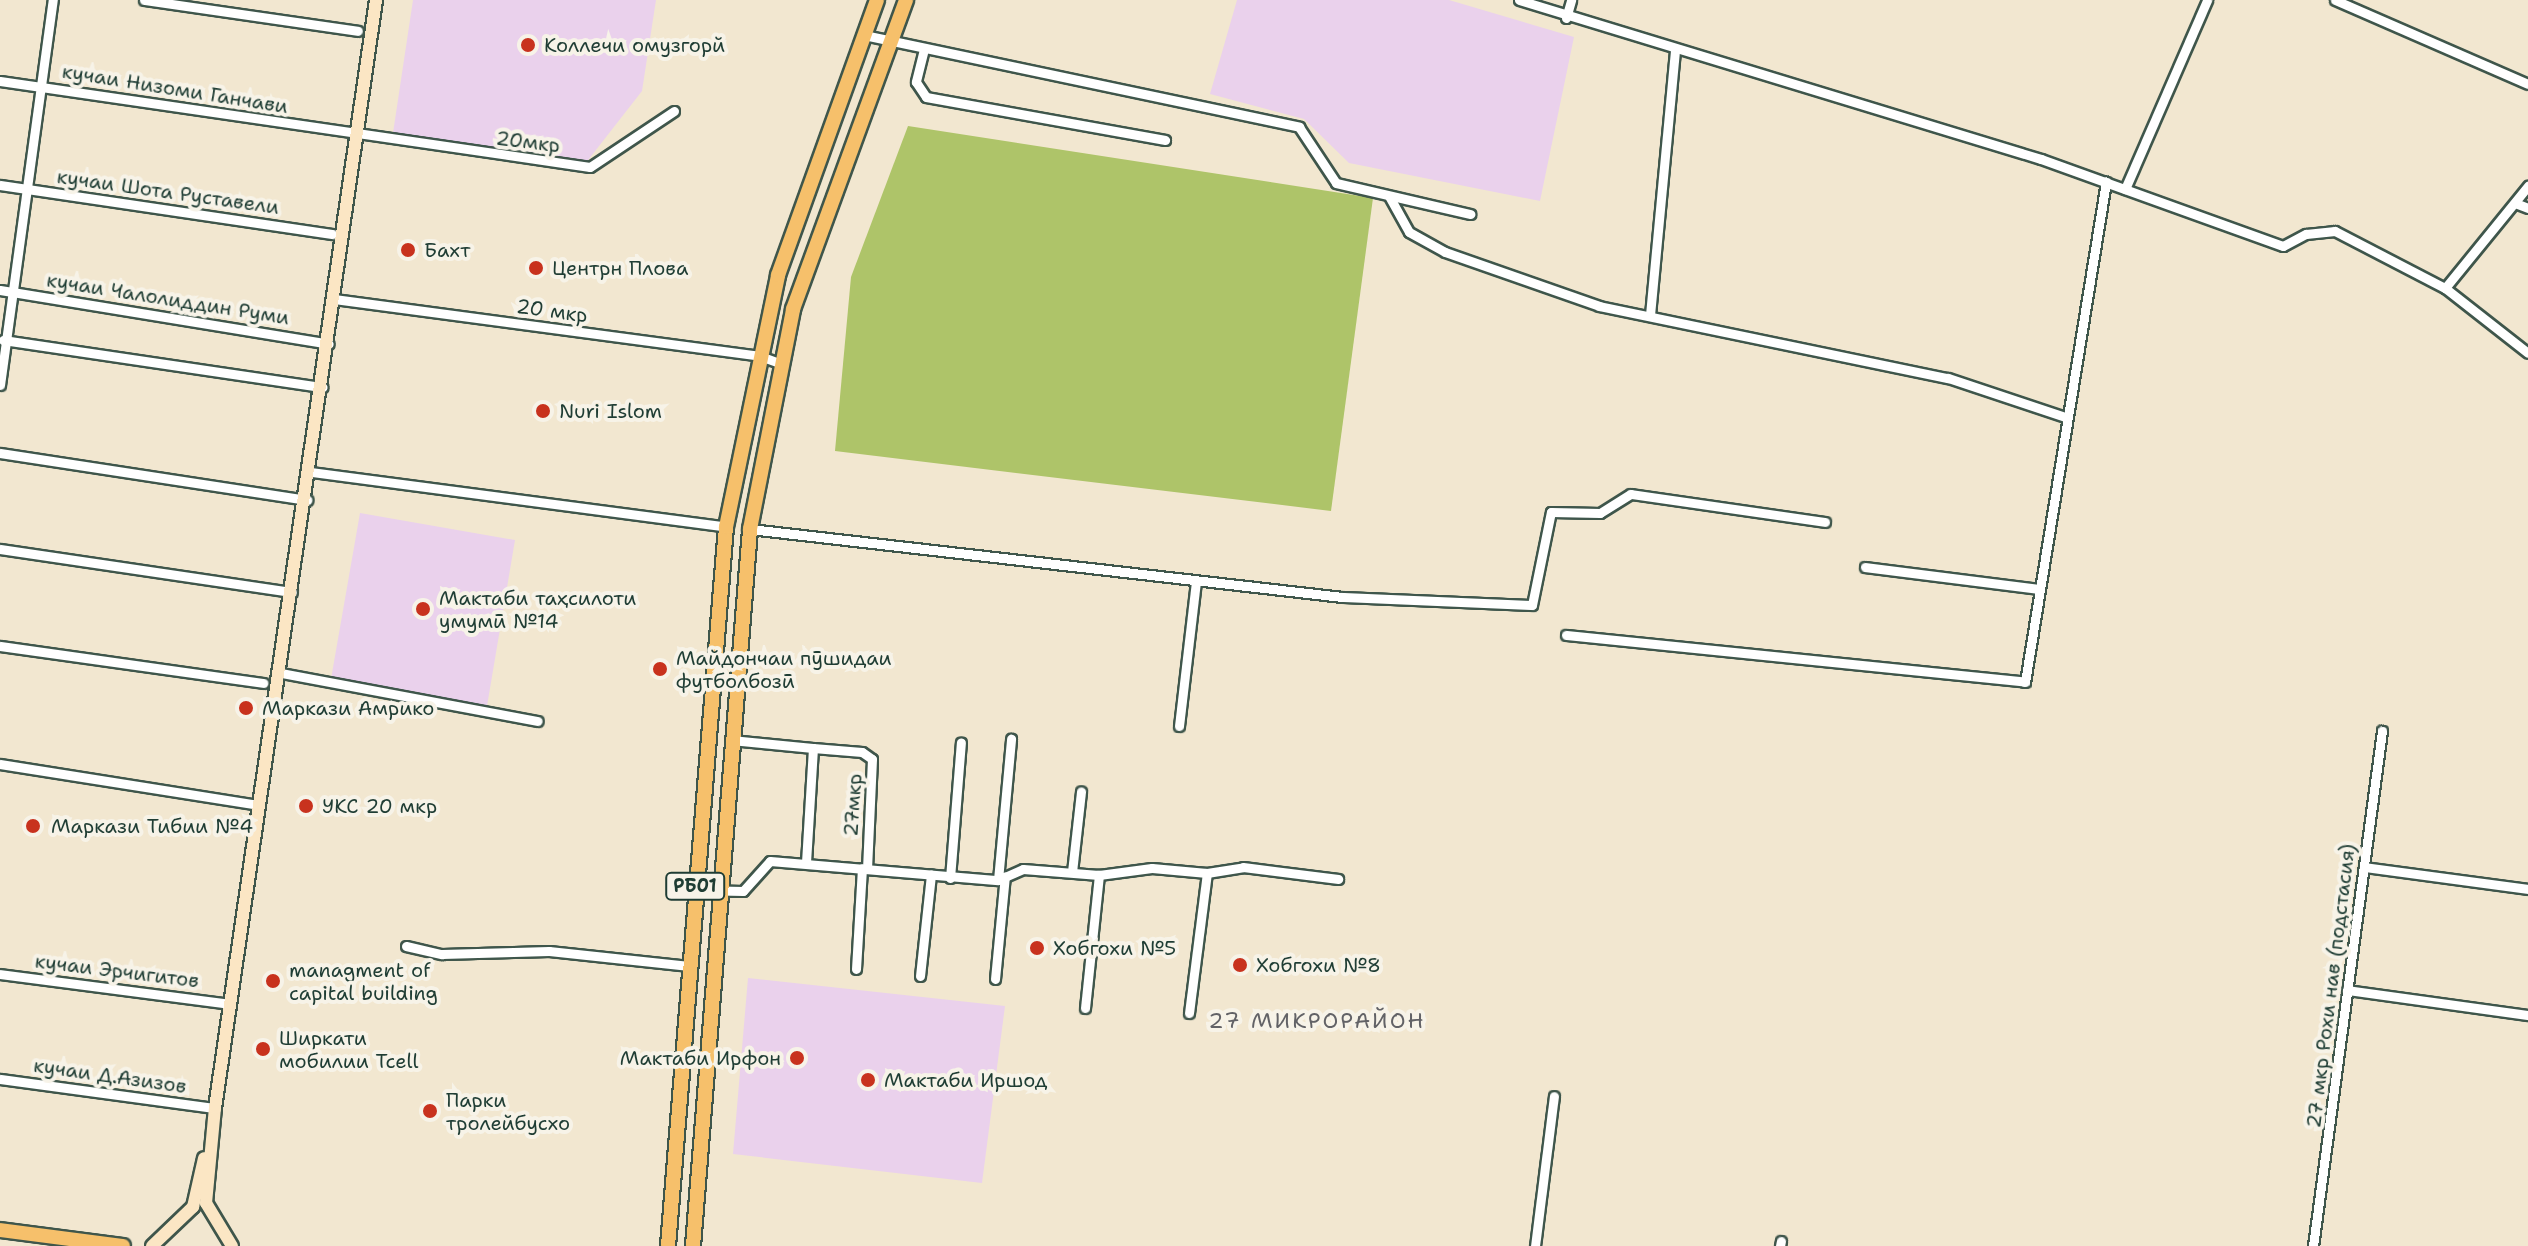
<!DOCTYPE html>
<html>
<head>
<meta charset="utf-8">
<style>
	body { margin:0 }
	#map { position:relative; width:2528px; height:1246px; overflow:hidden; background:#f2e7d0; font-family:"Shantell Sans",sans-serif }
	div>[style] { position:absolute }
	.built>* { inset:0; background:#ead1ec }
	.green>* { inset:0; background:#aec469 }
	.roads { filter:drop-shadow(2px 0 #3f564b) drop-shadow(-2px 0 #3f564b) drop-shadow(0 2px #3f564b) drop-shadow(0 -2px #3f564b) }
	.minor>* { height:9px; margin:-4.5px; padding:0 4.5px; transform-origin:4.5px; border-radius:4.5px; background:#fff }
	.secondary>* { height:12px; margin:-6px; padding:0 6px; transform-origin:6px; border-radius:6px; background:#fbe6c4 }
	.trunk>* { height:14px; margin:-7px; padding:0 7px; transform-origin:7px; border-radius:7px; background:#f6c06b }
	.dots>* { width:22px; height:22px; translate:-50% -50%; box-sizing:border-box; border:4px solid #f7f3e8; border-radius:50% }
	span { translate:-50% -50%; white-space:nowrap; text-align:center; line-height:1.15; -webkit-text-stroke:8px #f7f3e8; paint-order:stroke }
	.shield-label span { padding:2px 6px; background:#f7f3e8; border:2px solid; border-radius:6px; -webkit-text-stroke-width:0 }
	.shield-label { font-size:18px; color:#1f3d34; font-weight:700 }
	.poi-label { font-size:20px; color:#1f3d34 }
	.left { translate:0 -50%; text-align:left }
	.right { translate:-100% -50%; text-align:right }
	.street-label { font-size:20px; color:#1f3d34 }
	.neighbourhood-label { font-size:22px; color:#626266; letter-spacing:2px }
</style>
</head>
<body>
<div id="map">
	<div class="built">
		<div style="clip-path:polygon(413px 0,656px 0,642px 91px,585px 164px,393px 133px)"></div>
		<div style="clip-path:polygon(1237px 0,1449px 0,1574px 37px,1540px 201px,1349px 163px,1304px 119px,1210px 94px)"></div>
		<div style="clip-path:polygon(360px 513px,515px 540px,487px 706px,331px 679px)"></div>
		<div style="clip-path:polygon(748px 978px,1005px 1006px,982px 1183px,733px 1154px)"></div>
	</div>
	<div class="green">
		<div style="clip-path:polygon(908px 126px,1373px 198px,1331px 511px,835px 451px,851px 277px)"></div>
	</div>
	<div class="roads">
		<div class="minor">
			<div style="left:144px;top:0;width:216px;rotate:8.2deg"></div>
			<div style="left:1519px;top:0;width:546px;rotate:16.94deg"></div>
			<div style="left:2041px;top:159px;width:257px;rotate:19.8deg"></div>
			<div style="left:2283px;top:246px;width:26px;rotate:-28deg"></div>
			<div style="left:2306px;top:234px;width:29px;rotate:-6deg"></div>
			<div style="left:2335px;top:231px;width:124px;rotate:27.4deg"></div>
			<div style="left:2445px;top:288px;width:105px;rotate:38.1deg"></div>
			<div style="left:2335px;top:0;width:210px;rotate:23.5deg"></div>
			<div style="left:1566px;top:18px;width:19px;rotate:-74deg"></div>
			<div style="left:864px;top:35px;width:445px;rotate:11.9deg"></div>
			<div style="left:1299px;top:127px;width:67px;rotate:56.5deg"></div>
			<div style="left:1336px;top:183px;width:138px;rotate:13deg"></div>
			<div style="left:924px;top:49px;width:34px;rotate:104deg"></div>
			<div style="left:916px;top:82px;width:18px;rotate:56deg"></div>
			<div style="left:926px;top:97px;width:243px;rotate:10.2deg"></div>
			<div style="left:0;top:81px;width:596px;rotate:8.29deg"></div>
			<div style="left:590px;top:167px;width:101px;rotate:-33.7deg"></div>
			<div style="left:0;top:185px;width:336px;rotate:8.4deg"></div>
			<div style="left:2125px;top:189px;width:206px;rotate:-66.5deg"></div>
			<div style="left:1389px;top:196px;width:41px;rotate:60.9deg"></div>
			<div style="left:1409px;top:232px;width:41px;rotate:29.1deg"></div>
			<div style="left:1445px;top:252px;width:163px;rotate:19.3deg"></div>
			<div style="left:1599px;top:306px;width:356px;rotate:11.7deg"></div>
			<div style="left:1948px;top:378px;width:123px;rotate:18.4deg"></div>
			<div style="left:2515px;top:203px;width:14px;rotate:21deg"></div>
			<div style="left:2445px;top:288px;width:132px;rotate:-50.9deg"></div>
			<div style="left:0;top:290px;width:333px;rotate:9.3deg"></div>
			<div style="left:334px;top:299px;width:430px;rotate:7.6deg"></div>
			<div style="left:760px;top:356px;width:23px;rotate:20deg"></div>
			<div style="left:1650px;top:315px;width:266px;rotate:-84.6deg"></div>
			<div style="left:3px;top:340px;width:323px;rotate:8.4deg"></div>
			<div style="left:0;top:385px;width:389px;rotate:-82.2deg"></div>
			<div style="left:0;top:453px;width:311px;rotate:8.7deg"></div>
			<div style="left:311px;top:472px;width:419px;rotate:7.5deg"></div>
			<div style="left:750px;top:529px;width:596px;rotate:6.55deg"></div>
			<div style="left:1342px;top:597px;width:190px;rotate:2.4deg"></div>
			<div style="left:1532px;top:605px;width:95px;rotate:-78.5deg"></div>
			<div style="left:1551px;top:512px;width:49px;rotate:1.2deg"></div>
			<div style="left:1600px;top:513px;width:36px;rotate:-32deg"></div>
			<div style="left:1631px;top:494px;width:196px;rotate:8.2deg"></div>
			<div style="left:0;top:549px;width:295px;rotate:8.4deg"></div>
			<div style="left:1865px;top:567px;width:175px;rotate:7.2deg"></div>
			<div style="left:1566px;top:635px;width:461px;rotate:5.8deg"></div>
			<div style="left:2025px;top:682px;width:507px;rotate:-80.8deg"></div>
			<div style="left:0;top:646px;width:266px;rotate:8deg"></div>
			<div style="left:281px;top:673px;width:261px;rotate:10.6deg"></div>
			<div style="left:1179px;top:726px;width:145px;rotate:-83.3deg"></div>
			<div style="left:731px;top:740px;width:82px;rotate:5.6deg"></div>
			<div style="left:813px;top:748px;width:114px;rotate:93.5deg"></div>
			<div style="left:813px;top:748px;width:49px;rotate:4.7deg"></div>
			<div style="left:862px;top:752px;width:12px;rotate:35deg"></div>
			<div style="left:872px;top:759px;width:109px;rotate:92.6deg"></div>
			<div style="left:0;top:764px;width:263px;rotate:9deg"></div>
			<div style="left:2364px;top:867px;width:165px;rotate:7.6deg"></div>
			<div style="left:1072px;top:872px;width:81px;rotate:-83.6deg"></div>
			<div style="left:950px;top:878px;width:136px;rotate:-85.4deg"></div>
			<div style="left:998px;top:880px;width:142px;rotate:-84.7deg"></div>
			<div style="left:695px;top:890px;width:48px;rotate:1.2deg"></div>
			<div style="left:743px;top:891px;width:40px;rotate:-48deg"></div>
			<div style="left:770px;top:861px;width:229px;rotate:4.8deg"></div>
			<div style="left:998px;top:880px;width:27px;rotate:-24deg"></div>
			<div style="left:1023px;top:869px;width:76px;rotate:4.5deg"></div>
			<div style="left:1099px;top:875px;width:53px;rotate:-7.5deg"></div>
			<div style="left:1152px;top:868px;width:55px;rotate:5.2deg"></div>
			<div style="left:1207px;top:873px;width:36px;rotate:-9deg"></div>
			<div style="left:1243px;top:867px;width:96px;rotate:7.2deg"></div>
			<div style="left:406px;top:946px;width:37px;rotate:13deg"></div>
			<div style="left:442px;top:954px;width:107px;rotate:-1.6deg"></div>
			<div style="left:549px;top:951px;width:141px;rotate:6.1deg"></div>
			<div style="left:856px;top:969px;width:101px;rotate:-86.6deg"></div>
			<div style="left:0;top:974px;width:232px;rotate:7.4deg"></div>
			<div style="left:920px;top:976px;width:102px;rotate:-83.8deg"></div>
			<div style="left:995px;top:979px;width:103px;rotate:-84.5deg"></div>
			<div style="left:2347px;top:990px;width:183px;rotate:7.9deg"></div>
			<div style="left:1085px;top:1008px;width:134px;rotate:-84deg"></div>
			<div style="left:1189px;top:1013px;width:141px;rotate:-82.7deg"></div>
			<div style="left:0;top:1079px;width:217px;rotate:7.7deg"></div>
			<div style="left:1535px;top:1246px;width:151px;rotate:-82.8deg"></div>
			<div style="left:1780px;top:1246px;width:5px;rotate:-79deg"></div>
			<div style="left:2313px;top:1246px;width:520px;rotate:-82.37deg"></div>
		</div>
		<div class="secondary">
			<div style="left:152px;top:1246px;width:57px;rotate:-43.6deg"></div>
			<div style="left:193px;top:1207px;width:50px;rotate:-77.3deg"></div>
			<div style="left:232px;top:1246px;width:50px;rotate:-121.2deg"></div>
			<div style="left:206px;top:1203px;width:95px;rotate:-84.6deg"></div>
			<div style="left:215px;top:1108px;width:1120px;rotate:-81.73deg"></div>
		</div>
		<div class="trunk">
			<div style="left:0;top:1230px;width:124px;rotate:7.4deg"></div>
			<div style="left:668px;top:1246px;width:721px;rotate:-85.39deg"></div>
			<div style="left:726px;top:527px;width:257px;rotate:-78.3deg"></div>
			<div style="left:778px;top:275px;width:292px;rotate:-70.2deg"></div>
			<div style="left:693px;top:1246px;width:719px;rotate:-85.45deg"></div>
			<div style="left:750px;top:529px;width:224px;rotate:-78.9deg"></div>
			<div style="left:793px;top:309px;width:329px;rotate:-69.9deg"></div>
		</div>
	</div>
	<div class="dots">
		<div style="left:528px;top:45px;background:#c8321e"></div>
		<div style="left:408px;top:250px;background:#c8321e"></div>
		<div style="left:536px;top:268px;background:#c8321e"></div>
		<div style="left:543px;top:411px;background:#c8321e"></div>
		<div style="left:423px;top:609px;background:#c8321e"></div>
		<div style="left:660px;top:669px;background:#c8321e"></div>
		<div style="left:246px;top:708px;background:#c8321e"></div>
		<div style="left:306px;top:806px;background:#c8321e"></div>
		<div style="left:33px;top:826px;background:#c8321e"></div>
		<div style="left:1037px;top:948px;background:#c8321e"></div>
		<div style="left:1240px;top:965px;background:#c8321e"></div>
		<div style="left:273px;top:981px;background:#c8321e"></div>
		<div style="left:263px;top:1049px;background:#c8321e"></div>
		<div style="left:797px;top:1058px;background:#c8321e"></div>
		<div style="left:868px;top:1080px;background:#c8321e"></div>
		<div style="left:430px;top:1111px;background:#c8321e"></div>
	</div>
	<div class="shield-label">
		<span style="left:695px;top:886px">РБ01</span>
	</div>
	<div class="poi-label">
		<span class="left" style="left:544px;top:45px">Коллечи омузгорй</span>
		<span class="left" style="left:424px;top:250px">Бахт</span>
		<span class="left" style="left:552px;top:268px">Центрн Плова</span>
		<span class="left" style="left:559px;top:411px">Nuri Islom</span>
		<span class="left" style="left:439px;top:610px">Мактаби таҳсилоти<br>умумӣ №14</span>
		<span class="left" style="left:676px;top:670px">Майдончаи пӯшидаи<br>футболбозӣ</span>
		<span class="left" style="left:262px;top:708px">Маркази Амрико</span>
		<span class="left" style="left:322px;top:806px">УКС 20 мкр</span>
		<span class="left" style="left:51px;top:826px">Маркази Тибии №4</span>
		<span class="left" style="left:1053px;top:948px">Хобгохи №5</span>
		<span class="left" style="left:1256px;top:965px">Хобгохи №8</span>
		<span class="left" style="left:289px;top:982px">managment of<br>capital building</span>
		<span class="left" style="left:279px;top:1050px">Ширкати<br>мобилии Tcell</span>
		<span class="right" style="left:781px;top:1058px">Мактаби Ирфон</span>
		<span class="left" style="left:884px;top:1080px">Мактаби Иршод</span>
		<span class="left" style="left:446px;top:1112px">Парки<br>тролейбусхо</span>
	</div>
	<div class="street-label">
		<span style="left:175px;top:89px;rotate:9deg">кучаи Низоми Ганчави</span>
		<span style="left:528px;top:142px;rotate:7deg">20мкр</span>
		<span style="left:168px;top:192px;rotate:8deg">кучаи Шота Руставели</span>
		<span style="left:168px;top:299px;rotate:9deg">кучаи Чалолиддин Руми</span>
		<span style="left:552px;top:311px;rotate:8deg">20 мкр</span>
		<span style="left:853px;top:805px;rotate:-86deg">27мкр</span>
		<span style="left:117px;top:971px;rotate:7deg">кучаи Эрчигитов</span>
		<span style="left:2331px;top:986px;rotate:-83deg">27 мкр Рохи нав (подстасия)</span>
		<span style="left:110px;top:1076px;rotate:8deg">кучаи Д.Азизов</span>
	</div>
	<div class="neighbourhood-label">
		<span style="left:1317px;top:1021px">27 МИКРОРАЙОН</span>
	</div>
</div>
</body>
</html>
